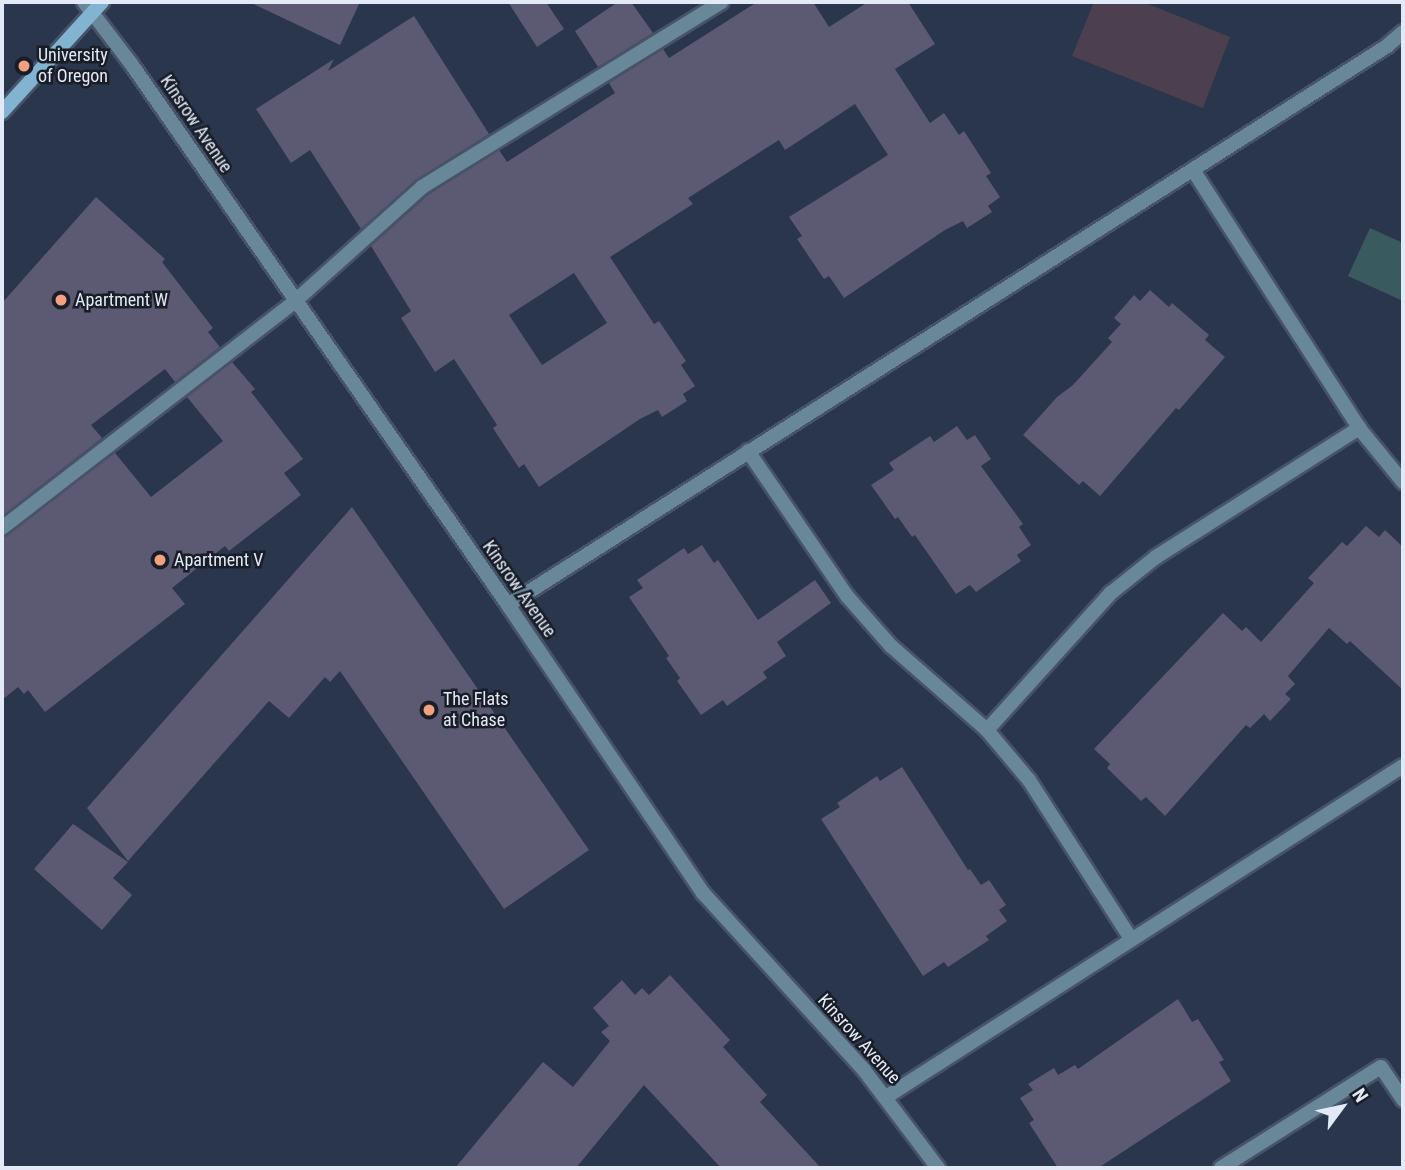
<!DOCTYPE html>
<html>
<head>
<meta charset="utf-8">
<style>
	body { margin:0 }
	#map { position:relative; width:1405px; height:1170px; overflow:hidden; background:#2a364c; font-family:"Roboto Condensed",sans-serif }
	div>[style] { position:absolute }
	.green>* { inset:0; background:#4c4050 }
	.water>* { inset:0; background:#395b5f }
	.building>* { inset:0; background:#5c5972 }
	.roads { filter:drop-shadow(2px 0 #475368) drop-shadow(-2px 0 #475368) drop-shadow(0 2px #475368) drop-shadow(0 -2px #475368) }
	.lane>* { height:14px; margin:-7px; padding:0 7px; transform-origin:7px; border-radius:7px; background:#688799 }
	.street>* { height:14px; margin:-7px; padding:0 7px; transform-origin:7px; border-radius:7px; background:#688799 }
	.secondary>* { height:14px; margin:-7px; padding:0 7px; transform-origin:7px; border-radius:7px; background:#82b4d2 }
	.dots>* { width:19px; height:19px; translate:-50% -50%; box-sizing:border-box; border:4px solid #181d27; border-radius:50% }
	span { translate:-50% -50%; white-space:nowrap; text-align:center; line-height:1.15; -webkit-text-stroke:5px #181d27; paint-order:stroke }
	.poi-label { font-size:18px; color:#e2eaf8 }
	.left { translate:0 -50%; text-align:left }
	.street-label { font-size:18px; color:#e2eaf8 }
	.frame { position:absolute; inset:0; border:4px solid #e2eaf8; pointer-events:none }
	.north { position:absolute; left:1307px; top:1072px; width:70px; height:70px; -webkit-text-stroke:5px #181d27; paint-order:stroke; rotate:57deg; font-size:19px; font-weight:700; line-height:28px; text-align:center; color:#e2eaf8 }
	.north::after { content:''; display:block; margin:auto; width:24px; height:32px; background:#e2eaf8; clip-path:polygon(50% 0,100% 100%,50% 72%,0 100%) }
</style>
</head>
<body>
<div id="map">
	<div class="green">
		<div style="clip-path:polygon(1094px 2px,1143px 2px,1230px 37px,1203px 108px,1072px 56px)"></div>
	</div>
	<div class="water">
		<div style="clip-path:polygon(1370px 228px,1403px 243px,1403px 301px,1348px 276px)"></div>
	</div>
	<div class="building">
		<div style="clip-path:polygon(249px 2px,360px 2px,340px 45px)"></div>
		<div style="clip-path:polygon(508px 2px,546px 2px,564px 29px,537px 47px)"></div>
		<div style="clip-path:polygon(618px 2px,631px 2px,653px 33px,598px 67px,575px 31px)"></div>
		<div style="clip-path:polygon(evenodd,757px 2px,813px 2px,829px 27px,868px 2px,908px 2px,935px 44px,895px 69px,930px 123px,944px 113px,959px 135px,964px 131px,991px 173px,986px 176px,1000px 197px,988px 206px,992px 212px,967px 228px,963px 221px,945px 230px,844px 298px,829px 276px,824px 279px,797px 239px,802px 236px,789px 217px,888px 155px,855px 104px,785px 150px,779px 140px,688px 198px,693px 204px,610px 257px,654px 324px,659px 321px,686px 361px,681px 365px,695px 386px,683px 394px,687px 401px,662px 417px,658px 410px,640px 419px,539px 487px,524px 464px,519px 468px,493px 428px,497px 425px,454px 359px,435px 372px,401px 318px,411px 311px,371px 246px,428px 195px,499px 150px,507px 162px,615px 93px,609px 83px,663px 49px,669px 58px,757px 2px,574px 273px,607px 323px,542px 365px,509px 315px,574px 273px)"></div>
		<div style="clip-path:polygon(414px 16px,489px 134px,416px 180px,361px 229px,310px 150px,291px 163px,256px 109px,334px 59px,328px 71px)"></div>
		<div style="clip-path:polygon(96px 197px,165px 259px,162px 262px,213px 328px,208px 332px,220px 347px,175px 382px,165px 369px,91px 425px,102px 438px,2px 516px,2px 303px)"></div>
		<div style="clip-path:polygon(1150px 290px,1169px 307px,1172px 303px,1209px 335px,1205px 340px,1225px 357px,1179px 410px,1176px 408px,1100px 496px,1083px 481px,1079px 485px,1023px 435px,1057px 397px,1073px 385px,1112px 342px,1108px 338px,1121px 324px,1114px 318px,1134px 295px,1140px 301px)"></div>
		<div style="clip-path:polygon(232px 362px,255px 389px,251px 392px,303px 459px,284px 473px,301px 495px,229px 551px,225px 546px,172px 588px,185px 604px,45px 712px,28px 690px,24px 694px,18px 687px,2px 700px,2px 537px,115px 453px,151px 497px,223px 441px,187px 397px)"></div>
		<div style="clip-path:polygon(957px 426px,967px 440px,975px 435px,991px 459px,981px 466px,1023px 524px,1019px 527px,1031px 545px,1017px 555px,1021px 561px,976px 592px,970px 585px,956px 594px,915px 535px,912px 537px,898px 517px,895px 519px,871px 485px,894px 470px,889px 463px,930px 436px,934px 442px)"></div>
		<div style="clip-path:polygon(352px 507px,589px 850px,504px 909px,340px 671px,330px 682px,325px 677px,289px 718px,269px 701px,128px 861px,87px 808px)"></div>
		<div style="clip-path:polygon(1366px 526px,1379px 537px,1385px 530px,1403px 547px,1403px 690px,1350px 641px,1347px 644px,1329px 628px,1288px 676px,1295px 684px,1285px 694px,1291px 699px,1270px 721px,1264px 714px,1250px 728px,1246px 725px,1165px 816px,1146px 797px,1141px 801px,1107px 768px,1110px 764px,1094px 749px,1223px 613px,1242px 631px,1246px 627px,1261px 642px,1314px 583px,1308px 578px,1342px 542px,1347px 546px)"></div>
		<div style="clip-path:polygon(702px 545px,714px 563px,718px 560px,758px 620px,815px 580px,831px 603px,777px 642px,786px 656px,763px 672px,767px 678px,727px 706px,723px 700px,701px 715px,677px 681px,680px 678px,666px 658px,669px 656px,629px 597px,643px 588px,637px 580px,684px 548px,688px 554px)"></div>
		<div style="clip-path:polygon(902px 767px,968px 870px,970px 869px,981px 885px,989px 880px,1006px 905px,999px 910px,1007px 921px,986px 936px,989px 940px,948px 967px,944px 962px,923px 976px,821px 819px,840px 807px,837px 803px,877px 776px,880px 781px)"></div>
		<div style="clip-path:polygon(73px 824px,128px 862px,113px 878px,132px 895px,102px 930px,34px 869px)"></div>
		<div style="clip-path:polygon(670px 975px,730px 1040px,723px 1047px,767px 1095px,760px 1102px,821px 1168px,721px 1168px,644px 1085px,576px 1168px,455px 1168px,543px 1062px,573px 1087px,610px 1041px,601px 1032px,609px 1026px,593px 1008px,622px 980px,635px 995px,642px 988px,649px 995px)"></div>
		<div style="clip-path:polygon(1178px 999px,1192px 1022px,1198px 1019px,1224px 1060px,1219px 1062px,1231px 1081px,1098px 1168px,1058px 1168px,1029px 1123px,1034px 1120px,1020px 1098px,1033px 1090px,1028px 1084px,1054px 1068px,1058px 1075px,1075px 1065px,1078px 1069px)"></div>
	</div>
	<div class="roads">
		<div class="lane">
			<div style="left:1193px;top:170px;width:307px;rotate:57.2deg"></div>
			<div style="left:1359px;top:428px;width:70px;rotate:50.8deg"></div>
			<div style="left:748px;top:451px;width:176px;rotate:55.7deg"></div>
			<div style="left:847px;top:596px;width:67px;rotate:48.7deg"></div>
			<div style="left:891px;top:646px;width:128px;rotate:41.2deg"></div>
			<div style="left:987px;top:730px;width:65px;rotate:50deg"></div>
			<div style="left:1029px;top:780px;width:189px;rotate:57.3deg"></div>
			<div style="left:2px;top:528px;width:369px;rotate:-37.7deg"></div>
			<div style="left:294px;top:302px;width:172px;rotate:-41.9deg"></div>
			<div style="left:422px;top:187px;width:352px;rotate:-31.7deg"></div>
			<div style="left:508px;top:605px;width:1042px;rotate:-32.45deg"></div>
			<div style="left:1387px;top:46px;width:21px;rotate:-41deg"></div>
			<div style="left:987px;top:730px;width:185px;rotate:-47.9deg"></div>
			<div style="left:1111px;top:593px;width:58px;rotate:-38.7deg"></div>
			<div style="left:1156px;top:557px;width:241px;rotate:-32.4deg"></div>
			<div style="left:886px;top:1097px;width:614px;rotate:-32.63deg"></div>
		</div>
		<div class="street">
			<div style="left:84px;top:2px;width:79px;rotate:52.7deg"></div>
			<div style="left:132px;top:65px;width:658px;rotate:55.15deg"></div>
			<div style="left:508px;top:605px;width:348px;rotate:55.9deg"></div>
			<div style="left:703px;top:893px;width:239px;rotate:47.7deg"></div>
			<div style="left:864px;top:1070px;width:123px;rotate:52.9deg"></div>
			<div style="left:1221px;top:1168px;width:189px;rotate:-32.3deg"></div>
			<div style="left:1381px;top:1067px;width:40px;rotate:56deg"></div>
		</div>
		<div class="secondary">
			<div style="left:2px;top:112px;width:149px;rotate:-47.7deg"></div>
		</div>
	</div>
	<div class="dots">
		<div style="left:24px;top:66px;background:#f39f82"></div>
		<div style="left:61px;top:300px;background:#f39f82"></div>
		<div style="left:160px;top:560px;background:#f39f82"></div>
		<div style="left:429px;top:710px;background:#f39f82"></div>
	</div>
	<div class="poi-label">
		<span class="left" style="left:38px;top:66px">University<br>of Oregon</span>
		<span class="left" style="left:75px;top:300px">Apartment W</span>
		<span class="left" style="left:174px;top:560px">Apartment V</span>
		<span class="left" style="left:443px;top:710px">The Flats<br>at Chase</span>
	</div>
	<div class="street-label">
		<span style="left:196px;top:124px;rotate:56deg">Kinsrow Avenue</span>
		<span style="left:519px;top:589px;rotate:55deg">Kinsrow Avenue</span>
		<span style="left:859px;top:1039px;rotate:48deg">Kinsrow Avenue</span>
	</div>
	<div class="frame"></div>
	<div class="north">N</div>
</div>
</body>
</html>
